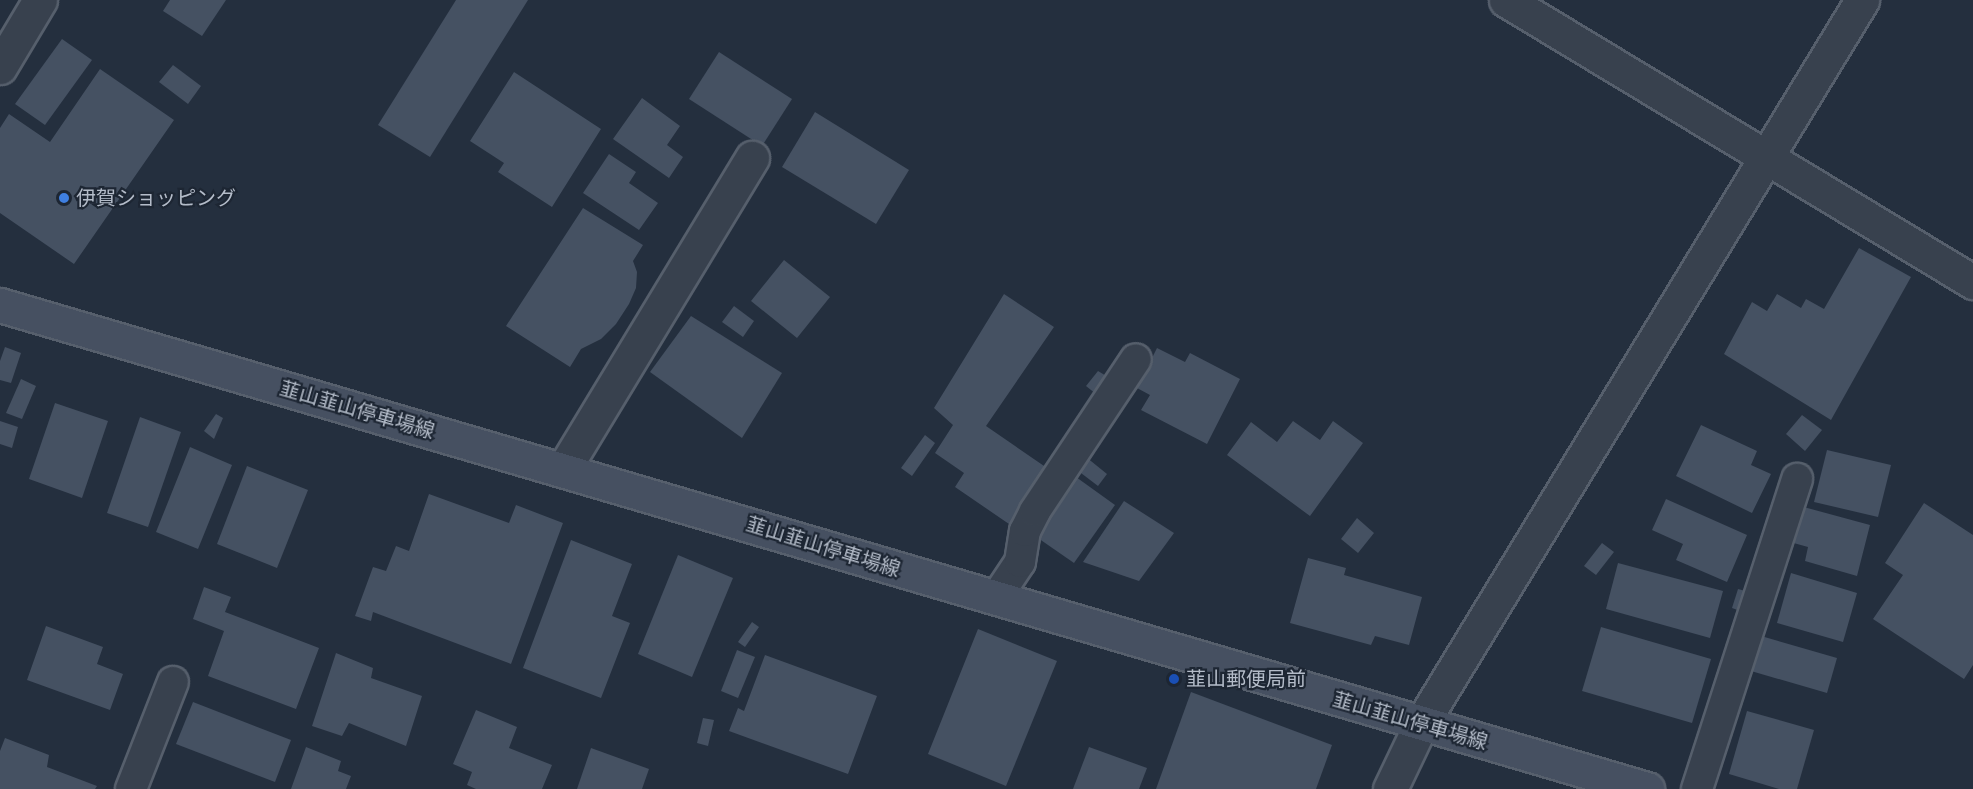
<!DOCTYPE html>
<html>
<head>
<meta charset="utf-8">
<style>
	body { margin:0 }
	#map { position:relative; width:1973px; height:789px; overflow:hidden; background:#242f3e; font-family:Roboto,"Noto Sans JP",sans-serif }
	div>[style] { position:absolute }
	.building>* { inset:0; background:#455162 }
	.roads { filter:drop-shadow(2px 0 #565f6c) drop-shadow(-2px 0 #565f6c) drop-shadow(0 2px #565f6c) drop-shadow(0 -2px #565f6c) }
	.lane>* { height:30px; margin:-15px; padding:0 15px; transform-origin:15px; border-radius:15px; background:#38414e }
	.street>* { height:33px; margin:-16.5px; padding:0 16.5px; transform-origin:16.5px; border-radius:16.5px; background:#38414e }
	.secondary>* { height:33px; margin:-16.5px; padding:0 16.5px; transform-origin:16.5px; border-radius:16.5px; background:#465061 }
	.dots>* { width:16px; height:16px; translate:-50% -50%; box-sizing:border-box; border:3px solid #1d2633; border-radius:50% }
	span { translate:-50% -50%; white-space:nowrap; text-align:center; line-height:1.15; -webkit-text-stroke:4.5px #1d2633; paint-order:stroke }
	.poi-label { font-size:20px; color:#b4bcc9 }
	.left { translate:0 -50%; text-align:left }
	.street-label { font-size:20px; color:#b4bcc9 }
</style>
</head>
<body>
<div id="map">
	<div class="building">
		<div style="clip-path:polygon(170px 0,226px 0,202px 36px,163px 11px)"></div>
		<div style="clip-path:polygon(456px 0,528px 0,430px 157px,378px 125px)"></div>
		<div style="clip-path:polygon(62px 39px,92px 60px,45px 125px,15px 104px)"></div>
		<div style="clip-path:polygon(719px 52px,792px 99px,762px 146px,689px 99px)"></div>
		<div style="clip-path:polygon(173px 65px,201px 86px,188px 104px,159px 82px)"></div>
		<div style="clip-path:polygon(100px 69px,174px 120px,74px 264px,0 213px,0 128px,9px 114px,50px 142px)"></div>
		<div style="clip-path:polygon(514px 72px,601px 129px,552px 207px,498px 172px,504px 163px,470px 141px)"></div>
		<div style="clip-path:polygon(642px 98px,680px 126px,667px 145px,683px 157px,669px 178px,613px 139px)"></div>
		<div style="clip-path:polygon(815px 112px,909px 170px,876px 224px,782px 167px)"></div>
		<div style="clip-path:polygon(609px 154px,636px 172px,629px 183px,658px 203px,639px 230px,583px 193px)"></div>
		<div style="clip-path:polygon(583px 208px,643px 245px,633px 261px,637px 272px,636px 288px,629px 304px,616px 324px,601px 339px,581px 349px,570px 367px,506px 326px)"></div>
		<div style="clip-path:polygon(1859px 248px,1911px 277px,1831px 420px,1724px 354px,1752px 302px,1767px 311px,1777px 294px,1801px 308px,1806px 299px,1824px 309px)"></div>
		<div style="clip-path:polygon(784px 260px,830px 297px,797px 338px,751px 301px)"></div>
		<div style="clip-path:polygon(1004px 294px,1054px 327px,986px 426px,1047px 468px,1009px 524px,955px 487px,964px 473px,935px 453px,953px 425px,934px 408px)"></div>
		<div style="clip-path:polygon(734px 306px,754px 321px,743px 337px,722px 322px)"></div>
		<div style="clip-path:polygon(691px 316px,782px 373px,742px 438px,650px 372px)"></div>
		<div style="clip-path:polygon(5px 347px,21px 353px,11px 383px,0 380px,0 361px)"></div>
		<div style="clip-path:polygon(1157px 348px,1185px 362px,1190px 353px,1240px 379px,1207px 444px,1141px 410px,1150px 395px,1137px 388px)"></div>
		<div style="clip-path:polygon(1098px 371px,1108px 377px,1096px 394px,1086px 386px)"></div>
		<div style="clip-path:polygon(21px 379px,36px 386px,22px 419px,6px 413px)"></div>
		<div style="clip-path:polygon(55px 403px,108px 421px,82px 498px,29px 479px)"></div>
		<div style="clip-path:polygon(216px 414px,223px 418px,214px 439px,204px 431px)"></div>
		<div style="clip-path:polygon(1802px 415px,1822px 430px,1805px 451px,1786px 434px)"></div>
		<div style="clip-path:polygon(140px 417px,181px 432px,148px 527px,107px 513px)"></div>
		<div style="clip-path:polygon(0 421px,18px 427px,12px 448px,0 444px)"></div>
		<div style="clip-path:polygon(1293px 421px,1320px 440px,1333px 421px,1363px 443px,1310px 516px,1227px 455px,1251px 422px,1277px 442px)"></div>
		<div style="clip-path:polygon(1701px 425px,1757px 451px,1751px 465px,1771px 474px,1752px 513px,1676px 476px)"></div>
		<div style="clip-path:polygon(925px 435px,935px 443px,912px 476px,901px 468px)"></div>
		<div style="clip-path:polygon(190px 447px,232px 465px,198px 549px,156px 532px)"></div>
		<div style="clip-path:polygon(1827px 450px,1891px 465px,1878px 517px,1814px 502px)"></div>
		<div style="clip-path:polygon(1086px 457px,1107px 474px,1098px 486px,1077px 470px)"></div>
		<div style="clip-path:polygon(247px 466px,308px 490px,277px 568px,217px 544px)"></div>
		<div style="clip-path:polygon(1076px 477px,1115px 505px,1074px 563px,1035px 536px)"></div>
		<div style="clip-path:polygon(429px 494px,509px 523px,516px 505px,563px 523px,511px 664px,373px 612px,371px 621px,355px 616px,373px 567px,386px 571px,396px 546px,409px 551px)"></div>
		<div style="clip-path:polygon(1666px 499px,1747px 535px,1727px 582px,1676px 560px,1683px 544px,1652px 530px)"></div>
		<div style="clip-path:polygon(1124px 501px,1174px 533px,1139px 581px,1083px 562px)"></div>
		<div style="clip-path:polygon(1924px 503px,1973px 535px,1973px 665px,1964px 679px,1873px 619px,1903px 575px,1885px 563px)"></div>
		<div style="clip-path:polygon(1800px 506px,1870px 525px,1857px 576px,1805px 561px,1808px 547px,1790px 542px)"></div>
		<div style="clip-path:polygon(1357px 518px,1374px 533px,1358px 553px,1341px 539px)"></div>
		<div style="clip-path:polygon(571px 540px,632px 564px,612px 616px,630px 623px,601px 698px,523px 668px)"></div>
		<div style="clip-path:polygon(1602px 543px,1614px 552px,1596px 575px,1584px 566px)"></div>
		<div style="clip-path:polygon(678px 555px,733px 578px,692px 677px,638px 654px)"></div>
		<div style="clip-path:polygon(1308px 558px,1346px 568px,1344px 575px,1422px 597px,1409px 645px,1375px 636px,1371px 645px,1290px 623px)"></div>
		<div style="clip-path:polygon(1618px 563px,1723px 591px,1710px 638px,1606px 609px)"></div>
		<div style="clip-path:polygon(1791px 573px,1857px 593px,1843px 642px,1777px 623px)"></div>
		<div style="clip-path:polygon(204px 587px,231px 597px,225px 612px,319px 648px,296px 709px,208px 676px,224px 631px,193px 619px)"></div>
		<div style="clip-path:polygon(1738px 589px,1749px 592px,1743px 612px,1732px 608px)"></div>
		<div style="clip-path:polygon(752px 622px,759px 627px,745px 647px,738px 642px)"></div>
		<div style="clip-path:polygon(46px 626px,103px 647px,97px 664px,123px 674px,110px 710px,27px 680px)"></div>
		<div style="clip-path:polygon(1601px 627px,1711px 659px,1692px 723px,1582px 691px)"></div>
		<div style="clip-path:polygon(978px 629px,1057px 661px,1006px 786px,928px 754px)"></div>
		<div style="clip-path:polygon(1761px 636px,1837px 658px,1827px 693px,1751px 671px)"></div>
		<div style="clip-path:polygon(737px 650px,755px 657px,738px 698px,721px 691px)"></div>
		<div style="clip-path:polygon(336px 653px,373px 668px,371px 678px,422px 696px,406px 746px,349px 723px,342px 736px,312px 726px)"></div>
		<div style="clip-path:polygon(765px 655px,877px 696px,848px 774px,729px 731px,738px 708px,744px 711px)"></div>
		<div style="clip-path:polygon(1191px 692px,1332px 745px,1316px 789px,1156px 789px)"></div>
		<div style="clip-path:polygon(193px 702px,291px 740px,275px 782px,176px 744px)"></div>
		<div style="clip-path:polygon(476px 710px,517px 727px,509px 748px,552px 765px,542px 789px,476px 789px,467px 785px,472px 772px,453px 764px)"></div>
		<div style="clip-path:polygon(1747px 711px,1814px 730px,1797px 789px,1779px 789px,1729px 774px)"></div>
		<div style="clip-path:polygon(703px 718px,714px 720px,708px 746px,697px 743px)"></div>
		<div style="clip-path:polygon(5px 738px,49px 755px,47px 767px,97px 786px,95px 789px,0 789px,0 751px)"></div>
		<div style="clip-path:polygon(306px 747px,341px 761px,338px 771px,351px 776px,346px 789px,291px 789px)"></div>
		<div style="clip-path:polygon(1089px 747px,1147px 768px,1139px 789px,1073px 789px)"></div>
		<div style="clip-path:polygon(591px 748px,649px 769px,642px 789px,577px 789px)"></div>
	</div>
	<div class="roads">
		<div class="lane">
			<div style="left:996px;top:598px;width:43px;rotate:-56.3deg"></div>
			<div style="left:1020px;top:562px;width:31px;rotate:-81deg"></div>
			<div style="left:1025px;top:531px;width:22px;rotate:-63deg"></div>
			<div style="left:1035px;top:511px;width:182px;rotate:-56.4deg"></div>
			<div style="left:131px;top:789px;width:115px;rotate:-68.6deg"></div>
			<div style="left:1697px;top:789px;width:326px;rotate:-72.1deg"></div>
		</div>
		<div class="street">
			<div style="left:1506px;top:0;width:546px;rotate:31.13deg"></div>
			<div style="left:0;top:67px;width:78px;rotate:-59.2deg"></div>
			<div style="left:563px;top:470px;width:365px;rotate:-58.8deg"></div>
			<div style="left:1390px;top:789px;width:72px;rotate:-64.5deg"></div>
			<div style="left:1421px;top:724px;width:848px;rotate:-58.65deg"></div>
		</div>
		<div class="secondary">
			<div style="left:0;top:305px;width:1717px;rotate:16.38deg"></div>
		</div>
	</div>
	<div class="dots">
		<div style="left:64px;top:198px;background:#3f7fe0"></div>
		<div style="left:1174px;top:679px;background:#1a4fb4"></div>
	</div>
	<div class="poi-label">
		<span class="left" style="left:76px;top:198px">伊賀ショッピング</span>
		<span class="left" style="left:1186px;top:679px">韮山郵便局前</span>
	</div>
	<div class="street-label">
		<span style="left:357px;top:410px;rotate:16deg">韮山韮山停車場線</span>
		<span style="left:823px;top:547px;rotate:17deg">韮山韮山停車場線</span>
		<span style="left:1410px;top:721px;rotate:16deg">韮山韮山停車場線</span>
	</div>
</div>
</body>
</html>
